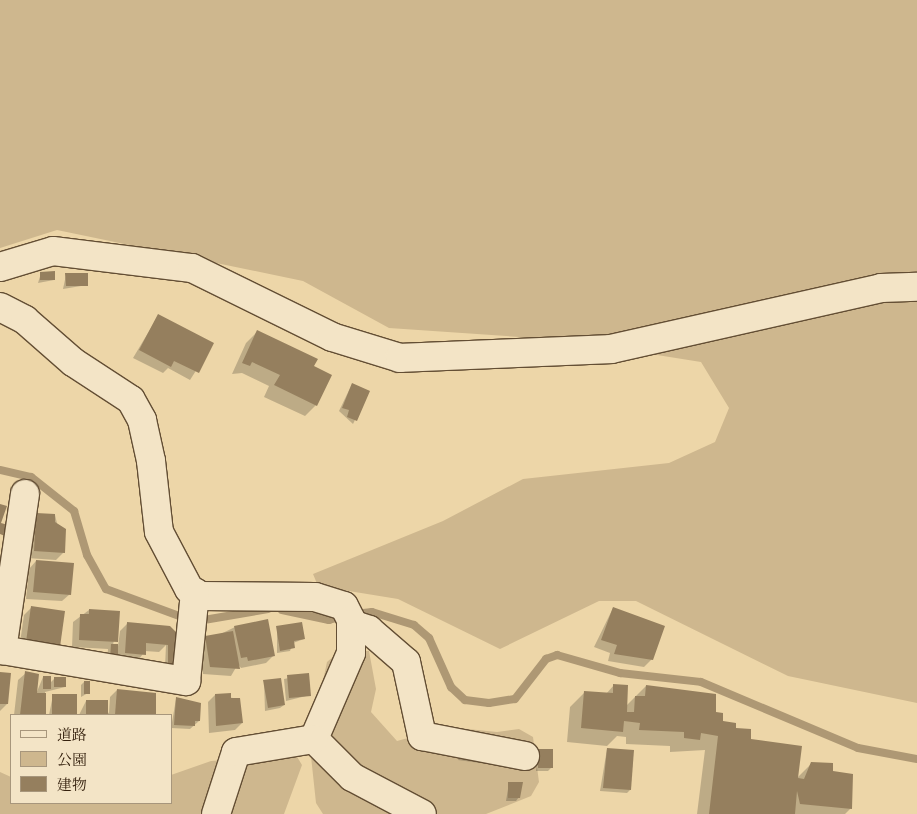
<!DOCTYPE html>
<html>
<head>
<meta charset="utf-8">
<style>
	body { margin:0 }
	#map { position:relative; width:917px; height:814px; overflow:hidden; background:#edd6a8; font-family:"Gentium Book Plus","Noto Serif JP",serif }
	div>[style] { position:absolute }
	.green>* { inset:0; background:#ceb78e }
	.shadow>* { inset:0; background:#0003 }
	.stream>* { height:8px; margin:-4px; padding:0 4px; transform-origin:4px; border-radius:4px; background:#ae9874 }
	.building>* { inset:0; background:#957f5e }
	.roads { filter:drop-shadow(1px 0 #634e34) drop-shadow(-1px 0 #634e34) drop-shadow(0 1px #634e34) drop-shadow(0 -1px #634e34) }
	.minor>* { height:28px; margin:-14px; padding:0 14px; transform-origin:14px; border-radius:14px; background:#f3e4c6 }
	span { translate:-50% -50%; white-space:nowrap; text-align:center; line-height:1.15; -webkit-text-stroke:4.5px #f3e4c6; paint-order:stroke }
	.legend { position:absolute; left:10px; top:714px; width:162px; height:90px; box-sizing:border-box; background:#f3e4c6; border:1px solid #a7967c; margin:0; padding:6px 9px; list-style:none; font-size:15px; color:#35210e }
	.legend li { display:flex; align-items:center; gap:10px; height:25px }
	.legend b { width:25px; border:1px solid #a7967c }
</style>
</head>
<body>
<div id="map">
	<div class="green">
		<div style="clip-path:polygon(0 0,917px 0,917px 703px,788px 676px,636px 601px,599px 601px,500px 649px,398px 599px,318px 586px,313px 574px,443px 521px,523px 479px,669px 463px,715px 442px,729px 408px,701px 362px,563px 340px,389px 328px,303px 281px,57px 230px,0 248px)"></div>
		<div style="clip-path:polygon(340px 651px,369px 651px,376px 689px,371px 712px,397px 741px,448px 727px,497px 732px,519px 729px,533px 737px,539px 782px,531px 796px,486px 814px,323px 814px,316px 803px,307px 719px,321px 690px,327px 662px)"></div>
		<div style="clip-path:polygon(296px 755px,302px 765px,284px 814px,0 814px,0 772px,11px 777px,11px 803px,171px 803px,171px 775px,211px 761px)"></div>
	</div>
	<div class="shadow">
		<div style="clip-path:polygon(41px 273px,54px 280px,38px 283px)"></div>
		<div style="clip-path:polygon(66px 275px,87px 285px,63px 289px)"></div>
		<div style="clip-path:polygon(158px 316px,213px 344px,190px 380px,168px 368px,163px 373px,133px 358px)"></div>
		<div style="clip-path:polygon(257px 332px,312px 367px,316px 405px,305px 416px,264px 397px,269px 386px,242px 373px,232px 374px,246px 343px)"></div>
		<div style="clip-path:polygon(352px 384px,369px 391px,353px 424px,339px 411px)"></div>
		<div style="clip-path:polygon(36px 514px,55px 515px,64px 552px,56px 560px,27px 558px,29px 522px)"></div>
		<div style="clip-path:polygon(36px 561px,70px 594px,62px 601px,26px 599px,29px 569px)"></div>
		<div style="clip-path:polygon(31px 608px,64px 612px,19px 650px,24px 615px)"></div>
		<div style="clip-path:polygon(613px 608px,652px 659px,644px 667px,608px 661px,610px 653px,594px 647px)"></div>
		<div style="clip-path:polygon(89px 610px,119px 612px,113px 645px,117px 654px,120px 631px,128px 623px,169px 627px,175px 664px,165px 667px,166px 645px,159px 652px,145px 651px,137px 662px,107px 662px,108px 649px,72px 647px,73px 622px)"></div>
		<div style="clip-path:polygon(235px 627px,274px 655px,266px 663px,241px 668px,238px 664px,231px 676px,203px 674px,198px 645px)"></div>
		<div style="clip-path:polygon(277px 627px,304px 639px,293px 643px,290px 651px,277px 653px)"></div>
		<div style="clip-path:polygon(26px 673px,36px 694px,43px 677px,49px 684px,55px 678px,65px 687px,45px 692px,44px 715px,14px 715px,18px 680px)"></div>
		<div style="clip-path:polygon(0 674px,7px 704px,0 711px)"></div>
		<div style="clip-path:polygon(308px 674px,310px 695px,286px 701px,284px 679px)"></div>
		<div style="clip-path:polygon(264px 681px,284px 705px,280px 708px,265px 711px)"></div>
		<div style="clip-path:polygon(84px 682px,88px 693px,81px 697px,81px 685px)"></div>
		<div style="clip-path:polygon(614px 685px,626px 706px,646px 686px,714px 714px,797px 778px,812px 763px,832px 773px,851px 808px,845px 814px,697px 814px,705px 750px,670px 752px,670px 746px,626px 744px,626px 737px,617px 736px,607px 746px,567px 742px,570px 707px,584px 693px,606px 694px)"></div>
		<div style="clip-path:polygon(117px 690px,155px 694px,155px 715px,79px 715px,86px 701px,109px 713px,110px 697px)"></div>
		<div style="clip-path:polygon(53px 695px,76px 695px,76px 715px,49px 715px)"></div>
		<div style="clip-path:polygon(215px 695px,239px 699px,242px 723px,235px 730px,209px 733px,208px 702px)"></div>
		<div style="clip-path:polygon(176px 699px,199px 721px,190px 729px,171px 728px)"></div>
		<div style="clip-path:polygon(607px 749px,630px 790px,627px 793px,600px 791px)"></div>
		<div style="clip-path:polygon(539px 750px,552px 767px,548px 771px,536px 771px)"></div>
		<div style="clip-path:polygon(462px 754px,510px 767px,458px 760px)"></div>
		<div style="clip-path:polygon(509px 783px,519px 797px,516px 801px,506px 801px)"></div>
	</div>
	<div class="stream">
		<div style="left:0;top:470px;width:32px;rotate:13deg"></div>
		<div style="left:31px;top:477px;width:55px;rotate:38.3deg"></div>
		<div style="left:74px;top:511px;width:46px;rotate:73.5deg"></div>
		<div style="left:87px;top:555px;width:39px;rotate:61deg"></div>
		<div style="left:106px;top:589px;width:86px;rotate:20.3deg"></div>
		<div style="left:282px;top:610px;width:48px;rotate:12deg"></div>
		<div style="left:329px;top:620px;width:15px;rotate:-16deg"></div>
		<div style="left:355px;top:614px;width:17px;rotate:-7deg"></div>
		<div style="left:372px;top:612px;width:44px;rotate:17.2deg"></div>
		<div style="left:414px;top:625px;width:20px;rotate:41deg"></div>
		<div style="left:429px;top:638px;width:54px;rotate:65.8deg"></div>
		<div style="left:451px;top:687px;width:19px;rotate:43deg"></div>
		<div style="left:465px;top:700px;width:24px;rotate:7deg"></div>
		<div style="left:489px;top:703px;width:26px;rotate:-9deg"></div>
		<div style="left:515px;top:699px;width:51px;rotate:-52.2deg"></div>
		<div style="left:546px;top:659px;width:12px;rotate:-20deg"></div>
		<div style="left:557px;top:655px;width:66px;rotate:15.9deg"></div>
		<div style="left:620px;top:673px;width:81px;rotate:6.3deg"></div>
		<div style="left:701px;top:682px;width:170px;rotate:22.8deg"></div>
		<div style="left:858px;top:748px;width:60px;rotate:10.6deg"></div>
		<div style="left:198px;top:621px;width:71px;rotate:-9.7deg"></div>
	</div>
	<div class="building">
		<div style="clip-path:polygon(55px 271px,55px 280px,40px 280px,40px 272px)"></div>
		<div style="clip-path:polygon(65px 273px,88px 273px,88px 286px,66px 286px)"></div>
		<div style="clip-path:polygon(158px 314px,214px 343px,199px 373px,174px 361px,171px 367px,139px 350px)"></div>
		<div style="clip-path:polygon(257px 330px,318px 359px,314px 366px,332px 375px,317px 406px,274px 385px,280px 375px,252px 362px,250px 366px,242px 363px)"></div>
		<div style="clip-path:polygon(352px 383px,370px 391px,357px 421px,347px 417px,349px 410px,342px 408px)"></div>
		<div style="clip-path:polygon(0 504px,7px 506px,1px 523px,8px 525px,5px 536px,0 534px)"></div>
		<div style="clip-path:polygon(36px 513px,55px 514px,55px 522px,66px 529px,65px 553px,34px 551px)"></div>
		<div style="clip-path:polygon(36px 560px,74px 563px,71px 595px,33px 592px)"></div>
		<div style="clip-path:polygon(31px 606px,65px 611px,60px 647px,26px 642px)"></div>
		<div style="clip-path:polygon(613px 607px,665px 626px,653px 660px,614px 654px,617px 645px,601px 640px)"></div>
		<div style="clip-path:polygon(89px 609px,120px 611px,118px 642px,79px 640px,80px 614px,89px 614px)"></div>
		<div style="clip-path:polygon(268px 619px,275px 656px,248px 661px,247px 657px,241px 658px,234px 626px)"></div>
		<div style="clip-path:polygon(127px 622px,170px 626px,177px 633px,176px 664px,168px 664px,168px 645px,146px 643px,146px 655px,125px 653px)"></div>
		<div style="clip-path:polygon(302px 622px,305px 639px,294px 641px,295px 648px,280px 651px,276px 626px)"></div>
		<div style="clip-path:polygon(233px 631px,240px 669px,210px 667px,205px 636px)"></div>
		<div style="clip-path:polygon(111px 644px,118px 644px,118px 659px,110px 659px)"></div>
		<div style="clip-path:polygon(25px 671px,39px 674px,37px 693px,46px 693px,46px 715px,20px 715px)"></div>
		<div style="clip-path:polygon(0 672px,11px 673px,8px 704px,0 704px)"></div>
		<div style="clip-path:polygon(309px 673px,311px 696px,289px 698px,287px 675px)"></div>
		<div style="clip-path:polygon(43px 676px,51px 676px,51px 689px,43px 689px)"></div>
		<div style="clip-path:polygon(54px 677px,66px 677px,66px 687px,54px 687px)"></div>
		<div style="clip-path:polygon(281px 678px,285px 705px,268px 708px,263px 680px)"></div>
		<div style="clip-path:polygon(84px 681px,90px 681px,90px 694px,84px 694px)"></div>
		<div style="clip-path:polygon(613px 684px,628px 685px,627px 712px,634px 712px,635px 696px,645px 696px,646px 685px,716px 694px,716px 712px,723px 713px,723px 721px,736px 723px,736px 728px,751px 729px,751px 739px,802px 746px,798px 778px,804px 779px,811px 762px,833px 763px,833px 771px,853px 774px,852px 809px,800px 804px,797px 791px,795px 814px,709px 814px,718px 736px,701px 733px,700px 740px,684px 738px,684px 732px,639px 730px,640px 723px,624px 721px,623px 732px,581px 728px,584px 691px,613px 693px)"></div>
		<div style="clip-path:polygon(117px 689px,156px 693px,156px 715px,115px 715px)"></div>
		<div style="clip-path:polygon(231px 693px,231px 698px,240px 698px,243px 723px,216px 726px,215px 694px)"></div>
		<div style="clip-path:polygon(52px 694px,77px 694px,77px 715px,52px 715px)"></div>
		<div style="clip-path:polygon(176px 697px,201px 703px,200px 721px,195px 721px,195px 726px,174px 725px)"></div>
		<div style="clip-path:polygon(86px 700px,108px 700px,108px 715px,86px 715px)"></div>
		<div style="clip-path:polygon(607px 748px,634px 750px,631px 790px,603px 788px)"></div>
		<div style="clip-path:polygon(538px 749px,553px 749px,553px 768px,538px 768px)"></div>
		<div style="clip-path:polygon(508px 782px,523px 782px,520px 798px,508px 798px)"></div>
	</div>
	<div class="roads">
		<div class="minor">
			<div style="left:0;top:267px;width:55px;rotate:-16.8deg"></div>
			<div style="left:53px;top:251px;width:140px;rotate:7deg"></div>
			<div style="left:192px;top:268px;width:156px;rotate:26.2deg"></div>
			<div style="left:332px;top:337px;width:71px;rotate:17.2deg"></div>
			<div style="left:400px;top:358px;width:211px;rotate:-2.4deg"></div>
			<div style="left:611px;top:349px;width:277px;rotate:-12.7deg"></div>
			<div style="left:881px;top:288px;width:36px;rotate:-2deg"></div>
			<div style="left:0;top:307px;width:28px;rotate:27deg"></div>
			<div style="left:25px;top:320px;width:64px;rotate:41.2deg"></div>
			<div style="left:73px;top:362px;width:69px;rotate:33.2deg"></div>
			<div style="left:131px;top:400px;width:23px;rotate:61deg"></div>
			<div style="left:142px;top:420px;width:42px;rotate:77.6deg"></div>
			<div style="left:151px;top:461px;width:71px;rotate:83.6deg"></div>
			<div style="left:159px;top:532px;width:64px;rotate:62.2deg"></div>
			<div style="left:189px;top:589px;width:14px;rotate:30deg"></div>
			<div style="left:201px;top:596px;width:114px;rotate:0.5deg"></div>
			<div style="left:315px;top:597px;width:30px;rotate:17deg"></div>
			<div style="left:344px;top:606px;width:16px;rotate:63deg"></div>
			<div style="left:351px;top:620px;width:33px;rotate:90deg"></div>
			<div style="left:351px;top:653px;width:94px;rotate:113.3deg"></div>
			<div style="left:25px;top:494px;width:158px;rotate:98.4deg"></div>
			<div style="left:2px;top:650px;width:187px;rotate:9.6deg"></div>
			<div style="left:186px;top:681px;width:89px;rotate:-84.2deg"></div>
			<div style="left:351px;top:624px;width:19px;rotate:18deg"></div>
			<div style="left:369px;top:630px;width:49px;rotate:40.9deg"></div>
			<div style="left:406px;top:662px;width:76px;rotate:77.8deg"></div>
			<div style="left:422px;top:736px;width:105px;rotate:11deg"></div>
			<div style="left:314px;top:739px;width:54px;rotate:45deg"></div>
			<div style="left:352px;top:777px;width:79px;rotate:27.9deg"></div>
			<div style="left:216px;top:814px;width:65px;rotate:-72.1deg"></div>
			<div style="left:236px;top:752px;width:79px;rotate:-9.5deg"></div>
		</div>
	</div>
	<ul class="legend">
	<li><b style="height:6px;background:#f3e4c6"></b>道路</li>
	<li><b style="height:14px;background:#ceb78e"></b>公園</li>
	<li><b style="height:14px;background:#957f5e"></b>建物</li>
	</ul>
</div>
</body>
</html>
